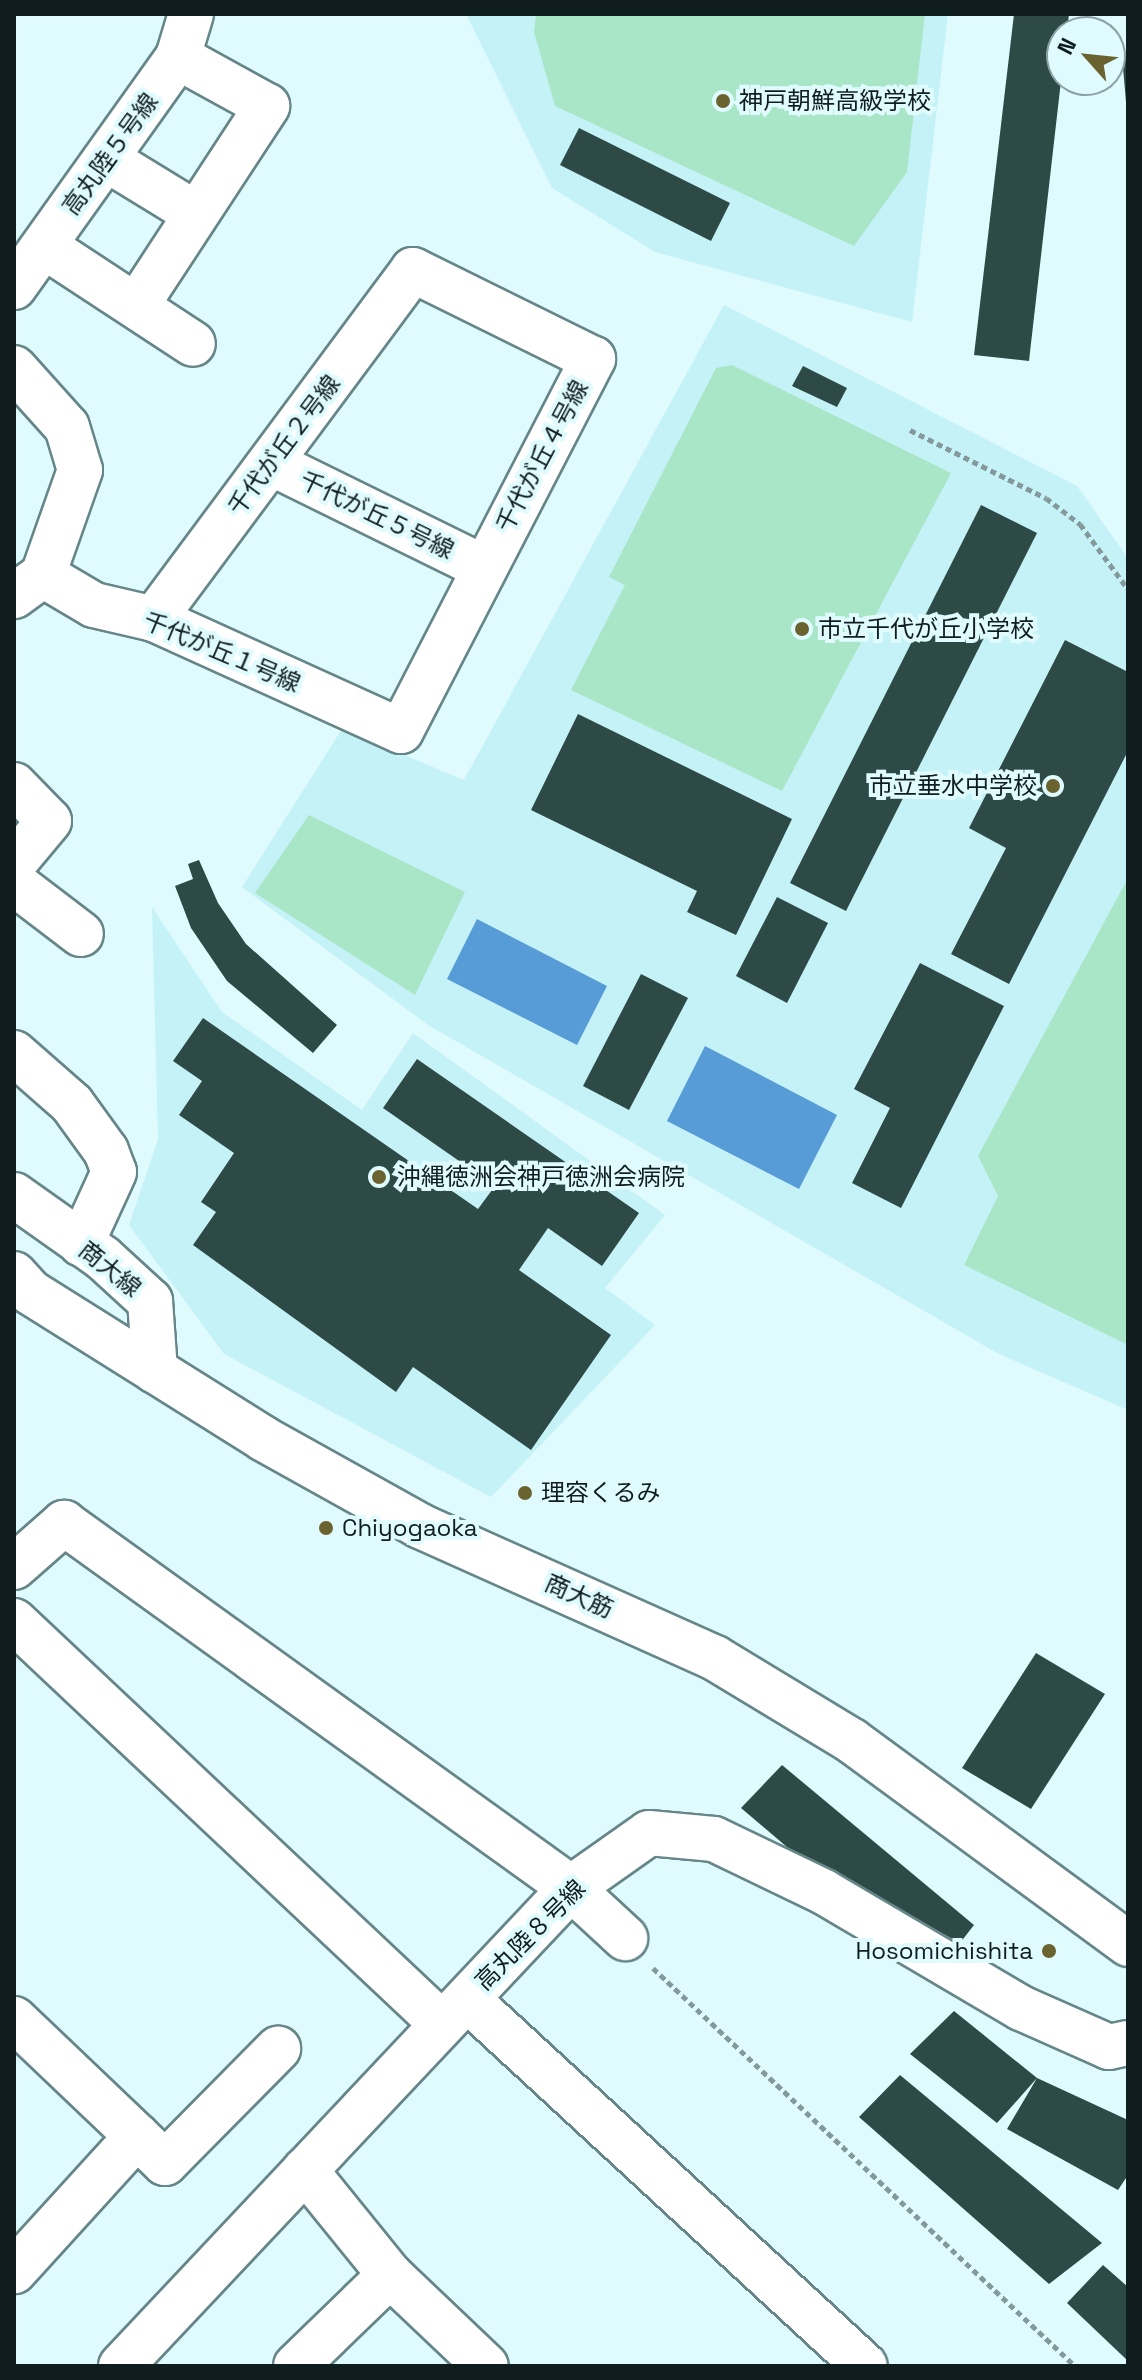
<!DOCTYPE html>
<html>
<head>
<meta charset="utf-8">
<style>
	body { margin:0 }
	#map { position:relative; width:1142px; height:2380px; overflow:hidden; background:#dffbfe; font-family:"Space Grotesk","Noto Sans JP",sans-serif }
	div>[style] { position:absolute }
	.built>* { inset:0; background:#c5f2f7 }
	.green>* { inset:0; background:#a9e6c8 }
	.water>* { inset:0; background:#579cd6 }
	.building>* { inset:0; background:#2d4a46 }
	.path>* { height:5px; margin-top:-2.5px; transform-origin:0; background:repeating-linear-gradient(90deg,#84999b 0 6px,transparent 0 10px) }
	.roads { filter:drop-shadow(2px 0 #668689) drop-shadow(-2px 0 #668689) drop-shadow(0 2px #668689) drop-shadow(0 -2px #668689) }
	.minor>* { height:44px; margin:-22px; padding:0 22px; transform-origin:22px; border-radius:22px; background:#fff }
	.dots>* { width:22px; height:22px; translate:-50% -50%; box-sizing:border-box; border:4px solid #dffbfe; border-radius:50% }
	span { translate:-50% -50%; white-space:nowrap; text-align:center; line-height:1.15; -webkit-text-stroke:8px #dffbfe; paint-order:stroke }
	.poi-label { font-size:24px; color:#101d1e }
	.left { translate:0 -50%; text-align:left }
	.right { translate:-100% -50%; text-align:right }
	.street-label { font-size:24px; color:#101d1e }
	.frame { position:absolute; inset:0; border:16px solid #101d1e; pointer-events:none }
	.north { position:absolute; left:1046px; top:16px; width:80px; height:80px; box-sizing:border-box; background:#dffbfe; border:2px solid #8ca2a4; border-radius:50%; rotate:297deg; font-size:22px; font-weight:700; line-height:32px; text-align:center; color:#101d1e }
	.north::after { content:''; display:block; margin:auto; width:28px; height:36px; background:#6b632f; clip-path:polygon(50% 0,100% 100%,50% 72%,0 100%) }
</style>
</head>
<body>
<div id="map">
	<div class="built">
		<div style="clip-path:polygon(466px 14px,948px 14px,912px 322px,655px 252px,552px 188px)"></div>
		<div style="clip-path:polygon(724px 305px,1077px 486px,1128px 558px,1128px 1410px,999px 1354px,428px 1025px,242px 887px,342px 729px,464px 780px)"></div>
		<div style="clip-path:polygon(152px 907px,222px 1012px,362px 1110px,413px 1033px,665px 1215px,605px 1288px,655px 1325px,491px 1497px,224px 1354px,129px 1225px,158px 1139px)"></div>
	</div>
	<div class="green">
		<div style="clip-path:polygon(536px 14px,925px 14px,907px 172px,854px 246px,555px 106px,534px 32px)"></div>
		<div style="clip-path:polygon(732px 365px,951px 473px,782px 791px,571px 690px,625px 585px,609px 577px,716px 368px)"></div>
		<div style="clip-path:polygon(309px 815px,465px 892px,415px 995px,255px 893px)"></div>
		<div style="clip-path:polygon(1128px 878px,1128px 1345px,964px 1265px,998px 1196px,978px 1156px)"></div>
	</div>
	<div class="water">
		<div style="clip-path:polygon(477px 919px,607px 986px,577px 1045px,447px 979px)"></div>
		<div style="clip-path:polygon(705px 1046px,837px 1115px,799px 1189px,667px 1121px)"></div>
	</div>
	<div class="building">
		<div style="clip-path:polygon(1014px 14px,1069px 14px,1067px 32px,1062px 32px,1062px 72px,1029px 361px,974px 355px)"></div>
		<div style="clip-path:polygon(1122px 56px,1128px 56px,1128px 102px,1126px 102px)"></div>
		<div style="clip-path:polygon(579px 128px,730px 203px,711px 241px,560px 165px)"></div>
		<div style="clip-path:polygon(803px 366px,847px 388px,837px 407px,792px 386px)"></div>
		<div style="clip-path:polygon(981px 505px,1037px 533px,846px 911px,790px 883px)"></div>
		<div style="clip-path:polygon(1065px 640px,1128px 672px,1128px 751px,1009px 984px,951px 954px,1006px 848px,969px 828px)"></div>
		<div style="clip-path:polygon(578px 714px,792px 819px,736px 935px,687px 912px,697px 891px,531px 810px)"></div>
		<div style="clip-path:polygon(199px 860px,218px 903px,246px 944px,337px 1025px,313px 1053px,227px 981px,191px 928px,175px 886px,193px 879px,188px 864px)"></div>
		<div style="clip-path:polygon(777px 897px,828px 923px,787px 1003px,736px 976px)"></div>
		<div style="clip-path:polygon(920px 963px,1004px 1006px,901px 1208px,852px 1183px,890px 1108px,854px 1089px)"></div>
		<div style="clip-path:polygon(641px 974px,688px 998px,629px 1110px,583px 1086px)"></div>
		<div style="clip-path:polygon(203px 1018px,478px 1209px,495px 1186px,383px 1108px,417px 1059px,639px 1213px,602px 1266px,548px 1228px,519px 1270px,611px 1335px,531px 1450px,413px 1367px,396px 1392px,193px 1245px,216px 1212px,201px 1202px,234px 1153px,179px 1115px,202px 1081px,173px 1061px)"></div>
		<div style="clip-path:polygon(1036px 1653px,1105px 1694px,1031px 1809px,962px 1768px)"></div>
		<div style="clip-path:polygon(782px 1765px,974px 1925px,960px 1943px,794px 1853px,741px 1808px)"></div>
		<div style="clip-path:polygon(954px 2011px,1037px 2078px,1128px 2120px,1128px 2175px,1118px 2190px,1007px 2129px,1037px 2078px,997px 2123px,910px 2054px)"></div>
		<div style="clip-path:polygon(900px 2075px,1102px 2243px,1049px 2284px,859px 2117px)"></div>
		<div style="clip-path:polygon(1103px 2265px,1128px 2287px,1128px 2361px,1067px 2303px)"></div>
	</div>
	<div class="path">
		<div style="left:910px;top:430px;width:152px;rotate:26.6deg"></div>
		<div style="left:1046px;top:498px;width:43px;rotate:37.4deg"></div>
		<div style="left:1080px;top:524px;width:81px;rotate:53.6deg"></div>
		<div style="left:653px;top:1968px;width:580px;rotate:43.32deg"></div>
	</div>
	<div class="roads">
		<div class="minor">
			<div style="left:108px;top:160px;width:103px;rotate:31.5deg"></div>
			<div style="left:44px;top:246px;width:178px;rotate:33.3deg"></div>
			<div style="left:14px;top:287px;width:282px;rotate:-54.5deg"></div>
			<div style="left:178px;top:57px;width:45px;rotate:-73.2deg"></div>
			<div style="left:137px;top:305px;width:238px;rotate:-56.8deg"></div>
			<div style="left:267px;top:106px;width:102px;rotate:-151.2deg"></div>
			<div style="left:14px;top:368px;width:79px;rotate:48.1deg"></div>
			<div style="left:67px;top:427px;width:45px;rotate:73.2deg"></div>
			<div style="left:80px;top:470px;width:111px;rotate:109.4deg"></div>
			<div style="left:43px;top:575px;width:36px;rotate:144deg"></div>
			<div style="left:271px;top:463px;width:237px;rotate:26.2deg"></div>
			<div style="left:43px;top:575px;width:59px;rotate:30.5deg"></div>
			<div style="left:94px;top:605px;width:62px;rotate:13.1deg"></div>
			<div style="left:154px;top:619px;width:271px;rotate:24.4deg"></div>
			<div style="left:401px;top:731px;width:419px;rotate:-62.7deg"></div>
			<div style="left:593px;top:359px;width:201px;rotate:-153.7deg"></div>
			<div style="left:413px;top:270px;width:435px;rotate:126.6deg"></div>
			<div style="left:14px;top:785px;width:50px;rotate:45.8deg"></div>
			<div style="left:49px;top:821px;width:55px;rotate:129.8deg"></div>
			<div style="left:14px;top:883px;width:84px;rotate:37.3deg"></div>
			<div style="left:14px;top:1053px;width:77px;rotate:41.3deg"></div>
			<div style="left:72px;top:1104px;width:58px;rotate:54.1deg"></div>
			<div style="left:106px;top:1151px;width:22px;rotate:69deg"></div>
			<div style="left:114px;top:1172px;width:79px;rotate:114.6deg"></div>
			<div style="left:14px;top:1195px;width:109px;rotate:35.3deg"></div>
			<div style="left:103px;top:1258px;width:64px;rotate:42.5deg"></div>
			<div style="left:150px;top:1301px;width:70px;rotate:85.9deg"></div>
			<div style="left:14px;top:1274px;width:24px;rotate:48deg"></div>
			<div style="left:30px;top:1292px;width:276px;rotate:32.1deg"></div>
			<div style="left:264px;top:1439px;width:179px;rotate:29.1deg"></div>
			<div style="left:420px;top:1526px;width:323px;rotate:24.1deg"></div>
			<div style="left:715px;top:1658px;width:160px;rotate:31.2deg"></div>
			<div style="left:852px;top:1741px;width:343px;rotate:36.3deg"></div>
			<div style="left:14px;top:1567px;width:67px;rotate:-41.3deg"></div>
			<div style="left:64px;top:1523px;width:625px;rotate:35.75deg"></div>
			<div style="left:571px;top:1888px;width:74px;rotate:42.8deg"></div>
			<div style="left:14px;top:1621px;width:586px;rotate:43.27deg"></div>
			<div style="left:467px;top:1999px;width:541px;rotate:42.68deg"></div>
			<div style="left:14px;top:2019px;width:170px;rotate:43.6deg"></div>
			<div style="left:137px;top:2136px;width:183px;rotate:132.3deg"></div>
			<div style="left:137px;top:2136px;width:39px;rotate:44deg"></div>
			<div style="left:165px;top:2163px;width:161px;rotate:-45.3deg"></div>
			<div style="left:305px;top:2170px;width:135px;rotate:51deg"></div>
			<div style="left:390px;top:2275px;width:132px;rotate:43.5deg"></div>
			<div style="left:121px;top:2366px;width:656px;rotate:-46.73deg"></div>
			<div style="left:571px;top:1888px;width:95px;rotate:-35.2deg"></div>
			<div style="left:649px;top:1833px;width:65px;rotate:5.3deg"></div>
			<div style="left:714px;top:1839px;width:122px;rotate:25.7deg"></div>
			<div style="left:824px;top:1892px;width:229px;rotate:30.5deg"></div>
			<div style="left:1021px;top:2008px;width:96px;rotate:23.9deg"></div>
			<div style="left:1109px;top:2047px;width:19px;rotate:-12deg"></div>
			<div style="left:296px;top:2366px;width:131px;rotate:-44.1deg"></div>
		</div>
	</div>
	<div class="dots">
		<div style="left:723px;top:101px;background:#6b632f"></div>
		<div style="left:802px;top:629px;background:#6b632f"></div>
		<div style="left:1053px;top:786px;background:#6b632f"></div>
		<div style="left:379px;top:1177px;background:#6b632f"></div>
		<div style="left:525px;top:1493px;background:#6b632f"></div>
		<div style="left:326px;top:1528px;background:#6b632f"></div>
		<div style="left:1049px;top:1951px;background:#6b632f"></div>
	</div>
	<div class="poi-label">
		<span class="left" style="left:739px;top:101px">神戸朝鮮高級学校</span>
		<span class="left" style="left:818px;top:629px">市立千代が丘小学校</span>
		<span class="right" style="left:1037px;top:786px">市立垂水中学校</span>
		<span class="left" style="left:397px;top:1177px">沖縄徳洲会神戸徳洲会病院</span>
		<span class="left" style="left:541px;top:1493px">理容くるみ</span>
		<span class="left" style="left:342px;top:1528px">Chiyogaoka</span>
		<span class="right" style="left:1033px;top:1951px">Hosomichishita</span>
	</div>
	<div class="street-label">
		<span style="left:110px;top:154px;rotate:-54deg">高丸陸５号線</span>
		<span style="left:284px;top:445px;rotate:-53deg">千代が丘２号線</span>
		<span style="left:542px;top:456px;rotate:-62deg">千代が丘４号線</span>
		<span style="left:377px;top:515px;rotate:26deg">千代が丘５号線</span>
		<span style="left:222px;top:652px;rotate:23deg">千代が丘１号線</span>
		<span style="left:110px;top:1269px;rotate:39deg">商大線</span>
		<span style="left:579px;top:1596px;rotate:24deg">商大筋</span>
		<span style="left:530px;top:1935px;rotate:-45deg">高丸陸８号線</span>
	</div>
	<div class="frame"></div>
	<div class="north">N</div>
</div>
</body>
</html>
